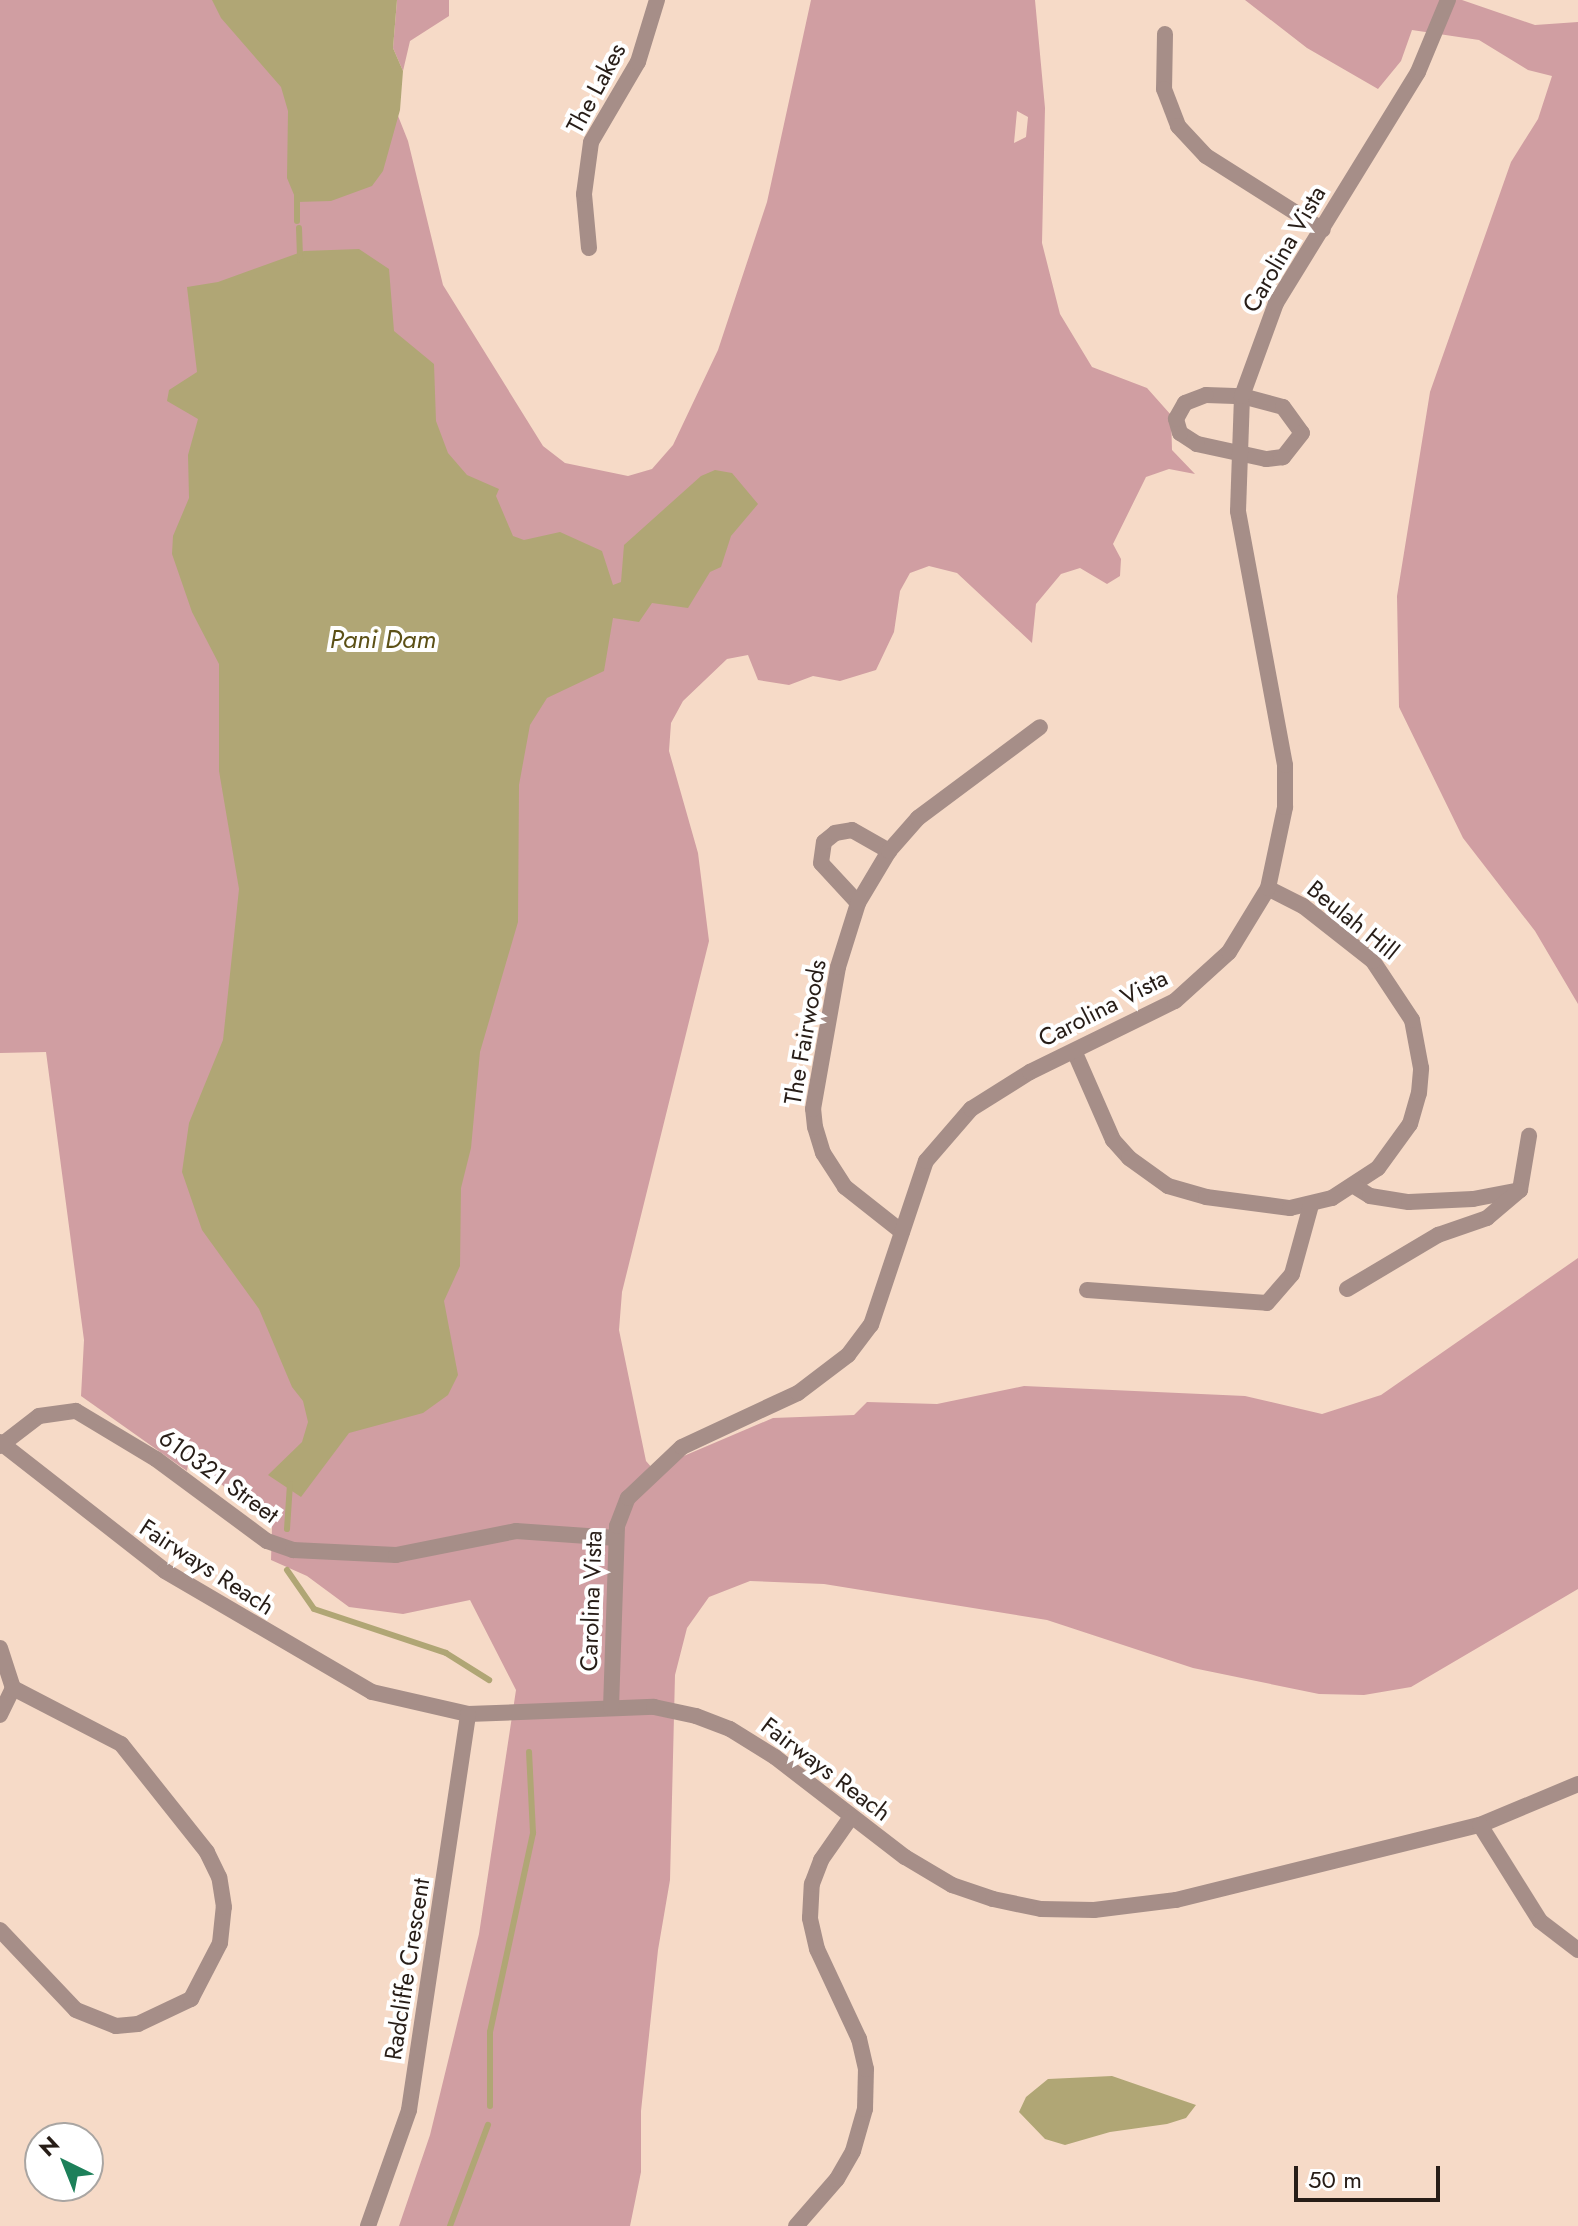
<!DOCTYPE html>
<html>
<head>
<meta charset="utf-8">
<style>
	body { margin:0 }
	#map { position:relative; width:1578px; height:2226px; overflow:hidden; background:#f6dac7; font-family:Jost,sans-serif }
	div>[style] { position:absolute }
	.green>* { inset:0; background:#d09ea2 }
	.water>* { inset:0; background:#b0a675 }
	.stream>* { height:6px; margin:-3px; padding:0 3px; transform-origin:3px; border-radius:3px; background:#b0a675 }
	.minor>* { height:16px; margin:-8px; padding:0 8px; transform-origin:8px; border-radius:8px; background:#a68e88 }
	span { translate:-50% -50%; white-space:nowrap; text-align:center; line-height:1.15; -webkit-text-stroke:8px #fff; paint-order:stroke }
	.street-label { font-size:24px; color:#271d17 }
	.water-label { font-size:26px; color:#5c5016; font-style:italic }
	.north { position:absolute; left:24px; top:2122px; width:80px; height:80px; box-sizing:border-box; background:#fff; border:2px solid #a9a5a2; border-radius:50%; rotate:317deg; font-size:22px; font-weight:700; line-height:32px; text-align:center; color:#271d17 }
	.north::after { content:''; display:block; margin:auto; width:28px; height:36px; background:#1d805a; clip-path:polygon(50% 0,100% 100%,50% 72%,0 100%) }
	.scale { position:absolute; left:1294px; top:2166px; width:146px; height:36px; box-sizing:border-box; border:4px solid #271d17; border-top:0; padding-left:10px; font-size:24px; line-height:28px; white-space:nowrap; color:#271d17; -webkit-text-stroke:6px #fff; paint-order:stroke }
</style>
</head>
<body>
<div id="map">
	<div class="green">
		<div style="clip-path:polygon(evenodd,0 0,352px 0,408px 141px,443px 285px,543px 446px,565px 463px,628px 476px,652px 469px,673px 445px,718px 350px,767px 202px,811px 0,1035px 0,1045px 108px,1042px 243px,1060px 314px,1092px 367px,1147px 388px,1171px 415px,1172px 450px,1195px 474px,1169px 469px,1146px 477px,1113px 544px,1121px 559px,1120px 576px,1107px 584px,1080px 568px,1061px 574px,1036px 604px,1032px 643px,957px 573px,929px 566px,910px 573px,900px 591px,894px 632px,876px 670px,840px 681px,813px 676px,789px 685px,758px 680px,748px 655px,727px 659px,683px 701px,671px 723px,669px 751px,698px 853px,709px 941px,622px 1292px,619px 1330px,646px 1461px,659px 1476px,679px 1458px,773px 1418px,854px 1415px,867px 1402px,937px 1404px,1024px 1386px,1245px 1396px,1322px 1414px,1381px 1395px,1578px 1258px,1578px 1589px,1411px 1687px,1364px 1695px,1319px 1694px,1193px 1668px,1047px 1620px,824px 1584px,750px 1581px,709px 1597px,687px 1628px,675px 1675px,670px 1880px,658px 1950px,641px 2111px,641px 2172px,630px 2226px,399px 2226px,430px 2135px,479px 1934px,516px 1690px,470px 1600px,403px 1614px,349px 1607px,307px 1576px,271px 1560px,272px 1527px,189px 1457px,187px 1471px,81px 1396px,84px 1340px,46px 1052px,0 1053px,0 0,1017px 111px,1028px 117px,1026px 137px,1014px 143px,1017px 111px)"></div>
		<div style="clip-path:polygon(397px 0,449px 0,449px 16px,410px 41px,403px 71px,393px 48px)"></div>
		<div style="clip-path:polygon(1245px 0,1462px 0,1535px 25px,1578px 22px,1578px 1004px,1535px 931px,1463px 838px,1399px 707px,1397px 596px,1430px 392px,1511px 162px,1538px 119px,1552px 76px,1528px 70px,1479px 40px,1412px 30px,1401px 61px,1378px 89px,1307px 48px)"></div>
	</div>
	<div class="water">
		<div style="clip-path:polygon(212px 0,397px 0,393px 48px,403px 71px,400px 110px,383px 171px,372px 186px,331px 201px,297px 202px,287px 178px,288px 111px,281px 87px,221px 18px)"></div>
		<div style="clip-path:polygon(359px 249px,389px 269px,394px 331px,434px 364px,436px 421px,448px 453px,467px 475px,499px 489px,496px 496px,513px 536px,524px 540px,560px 532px,602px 551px,613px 585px,621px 582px,624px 545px,701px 476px,715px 470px,732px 473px,758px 504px,731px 536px,721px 567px,710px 572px,688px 608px,652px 603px,639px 622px,613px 618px,604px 671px,547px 698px,530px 725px,519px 785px,518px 922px,480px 1052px,471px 1148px,461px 1188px,460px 1266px,444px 1301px,458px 1375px,448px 1395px,423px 1413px,349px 1433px,301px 1497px,268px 1475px,302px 1442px,308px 1422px,303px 1401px,292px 1387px,259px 1309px,202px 1230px,182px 1172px,189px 1123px,223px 1040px,239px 889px,219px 771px,219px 664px,192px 612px,172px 554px,173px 536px,189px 498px,188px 455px,198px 419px,167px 401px,169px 390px,197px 372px,187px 287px,218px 282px,304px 251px)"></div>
		<div style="clip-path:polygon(1112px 2076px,1196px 2105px,1186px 2118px,1167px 2124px,1110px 2132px,1065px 2145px,1045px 2139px,1019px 2112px,1026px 2097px,1048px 2079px)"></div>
	</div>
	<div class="stream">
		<div style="left:297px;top:195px;width:26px;rotate:90deg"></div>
		<div style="left:299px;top:228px;width:32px;rotate:88deg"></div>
		<div style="left:287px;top:1529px;width:45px;rotate:-86.2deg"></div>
		<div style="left:287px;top:1570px;width:47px;rotate:55.3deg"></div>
		<div style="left:314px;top:1609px;width:139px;rotate:18.4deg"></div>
		<div style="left:446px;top:1653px;width:51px;rotate:32.1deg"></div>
		<div style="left:490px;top:2106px;width:74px;rotate:-90deg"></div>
		<div style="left:490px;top:2032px;width:204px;rotate:-77.8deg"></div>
		<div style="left:533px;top:1833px;width:81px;rotate:-92.8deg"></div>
		<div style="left:450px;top:2226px;width:108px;rotate:-69.4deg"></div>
	</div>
	<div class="minor">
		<div style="left:1165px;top:34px;width:55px;rotate:91deg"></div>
		<div style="left:1164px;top:89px;width:40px;rotate:69deg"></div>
		<div style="left:1178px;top:126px;width:41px;rotate:47deg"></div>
		<div style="left:1206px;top:156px;width:138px;rotate:32.3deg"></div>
		<div style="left:589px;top:248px;width:54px;rotate:-95.3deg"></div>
		<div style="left:584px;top:194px;width:52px;rotate:-82.3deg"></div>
		<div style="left:591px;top:142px;width:93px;rotate:-59.6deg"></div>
		<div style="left:638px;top:62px;width:65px;rotate:-73deg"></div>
		<div style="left:1206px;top:395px;width:36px;rotate:2deg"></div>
		<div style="left:1242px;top:396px;width:42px;rotate:15deg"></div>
		<div style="left:1283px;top:407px;width:32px;rotate:54deg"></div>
		<div style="left:1302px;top:433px;width:31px;rotate:128deg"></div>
		<div style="left:1283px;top:457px;width:17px;rotate:173deg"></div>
		<div style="left:1266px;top:459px;width:71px;rotate:-167.7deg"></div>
		<div style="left:1197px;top:444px;width:20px;rotate:-147deg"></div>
		<div style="left:1180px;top:433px;width:15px;rotate:-106deg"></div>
		<div style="left:1176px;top:419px;width:18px;rotate:-61deg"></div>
		<div style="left:1185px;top:403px;width:22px;rotate:-21deg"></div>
		<div style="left:858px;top:903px;width:54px;rotate:-132.8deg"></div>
		<div style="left:821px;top:863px;width:21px;rotate:-82deg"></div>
		<div style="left:824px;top:842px;width:14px;rotate:-39deg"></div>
		<div style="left:835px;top:833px;width:17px;rotate:-10deg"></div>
		<div style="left:852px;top:830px;width:43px;rotate:29.6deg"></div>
		<div style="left:1075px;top:1053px;width:95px;rotate:66.4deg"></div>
		<div style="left:1113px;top:1140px;width:24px;rotate:48deg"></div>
		<div style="left:1129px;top:1158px;width:48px;rotate:35.7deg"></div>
		<div style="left:1168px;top:1186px;width:40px;rotate:16deg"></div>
		<div style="left:1206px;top:1197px;width:85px;rotate:7.5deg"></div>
		<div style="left:1290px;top:1208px;width:43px;rotate:-13.4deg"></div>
		<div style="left:1332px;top:1198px;width:55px;rotate:-33.1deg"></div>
		<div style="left:1378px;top:1168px;width:54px;rotate:-54deg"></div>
		<div style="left:1410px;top:1124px;width:32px;rotate:-74deg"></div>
		<div style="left:1419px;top:1093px;width:25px;rotate:-85deg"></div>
		<div style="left:1421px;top:1068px;width:49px;rotate:-100.6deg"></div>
		<div style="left:1412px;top:1020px;width:71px;rotate:-123.5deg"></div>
		<div style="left:1373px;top:961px;width:89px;rotate:-141.8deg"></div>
		<div style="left:1303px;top:906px;width:39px;rotate:-153deg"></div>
		<div style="left:1354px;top:1186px;width:19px;rotate:32deg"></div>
		<div style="left:1370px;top:1196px;width:39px;rotate:9deg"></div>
		<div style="left:1409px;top:1202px;width:64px;rotate:-2.7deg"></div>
		<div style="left:1473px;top:1199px;width:48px;rotate:-10.8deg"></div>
		<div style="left:1520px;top:1190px;width:55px;rotate:-80.5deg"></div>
		<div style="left:902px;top:1232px;width:73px;rotate:-141.7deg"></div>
		<div style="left:845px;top:1187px;width:40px;rotate:-122.9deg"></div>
		<div style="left:823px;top:1153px;width:27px;rotate:-107deg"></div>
		<div style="left:815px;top:1127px;width:18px;rotate:-96deg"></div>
		<div style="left:813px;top:1109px;width:144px;rotate:-80deg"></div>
		<div style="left:838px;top:967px;width:67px;rotate:-72.6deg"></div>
		<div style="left:858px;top:903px;width:61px;rotate:-59.2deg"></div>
		<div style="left:889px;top:851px;width:44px;rotate:-48.7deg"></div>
		<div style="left:918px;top:818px;width:152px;rotate:-36.7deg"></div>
		<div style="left:1347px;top:1289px;width:106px;rotate:-30.7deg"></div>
		<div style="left:1438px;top:1235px;width:52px;rotate:-19.1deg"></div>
		<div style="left:1487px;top:1218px;width:43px;rotate:-40.3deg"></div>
		<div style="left:1087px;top:1290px;width:180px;rotate:4.1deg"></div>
		<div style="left:1267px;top:1303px;width:38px;rotate:-49deg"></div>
		<div style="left:1292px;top:1274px;width:72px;rotate:-74.6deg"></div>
		<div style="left:0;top:1442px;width:209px;rotate:38deg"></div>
		<div style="left:165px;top:1571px;width:240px;rotate:30.3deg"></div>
		<div style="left:372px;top:1692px;width:98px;rotate:12.9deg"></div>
		<div style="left:468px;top:1714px;width:186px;rotate:-2.2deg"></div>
		<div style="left:654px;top:1707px;width:43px;rotate:12.1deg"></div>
		<div style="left:696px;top:1716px;width:36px;rotate:21deg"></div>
		<div style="left:730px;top:1729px;width:53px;rotate:31.9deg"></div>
		<div style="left:775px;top:1757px;width:164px;rotate:37.6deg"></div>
		<div style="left:905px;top:1857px;width:55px;rotate:30.8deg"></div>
		<div style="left:952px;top:1885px;width:43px;rotate:18.9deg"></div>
		<div style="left:993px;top:1899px;width:49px;rotate:11.8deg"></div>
		<div style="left:1041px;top:1909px;width:53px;rotate:1.1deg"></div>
		<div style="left:1094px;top:1910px;width:83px;rotate:-7deg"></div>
		<div style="left:1176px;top:1900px;width:313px;rotate:-13.9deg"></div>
		<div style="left:1480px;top:1825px;width:106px;rotate:-22.7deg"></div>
		<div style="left:0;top:1446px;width:49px;rotate:-37.6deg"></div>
		<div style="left:39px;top:1416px;width:37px;rotate:-8deg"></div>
		<div style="left:76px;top:1411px;width:93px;rotate:31deg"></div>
		<div style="left:156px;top:1459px;width:138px;rotate:36.5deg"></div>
		<div style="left:267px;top:1541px;width:28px;rotate:19deg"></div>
		<div style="left:293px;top:1550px;width:103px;rotate:2.8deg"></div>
		<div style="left:396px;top:1555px;width:122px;rotate:-11.3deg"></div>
		<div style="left:516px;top:1531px;width:100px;rotate:4deg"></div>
		<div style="left:0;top:1648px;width:42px;rotate:72deg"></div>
		<div style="left:13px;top:1688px;width:30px;rotate:116deg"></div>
		<div style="left:611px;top:1708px;width:182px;rotate:-88.1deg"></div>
		<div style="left:617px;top:1526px;width:30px;rotate:-69deg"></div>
		<div style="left:628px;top:1498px;width:74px;rotate:-43.4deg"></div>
		<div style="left:682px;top:1447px;width:128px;rotate:-25deg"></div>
		<div style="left:798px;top:1393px;width:63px;rotate:-37.2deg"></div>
		<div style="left:848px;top:1355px;width:38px;rotate:-53deg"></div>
		<div style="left:871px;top:1325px;width:173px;rotate:-71.5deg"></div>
		<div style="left:926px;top:1161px;width:69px;rotate:-49.1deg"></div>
		<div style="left:971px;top:1109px;width:70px;rotate:-32.1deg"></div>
		<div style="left:1030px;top:1072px;width:161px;rotate:-26.1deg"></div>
		<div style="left:1175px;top:1001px;width:73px;rotate:-42.2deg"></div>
		<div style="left:1229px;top:952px;width:75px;rotate:-58.6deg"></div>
		<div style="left:1268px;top:888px;width:83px;rotate:-78.1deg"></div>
		<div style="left:1285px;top:807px;width:42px;rotate:-90deg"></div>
		<div style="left:1285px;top:765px;width:258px;rotate:-100.5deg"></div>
		<div style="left:1238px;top:511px;width:115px;rotate:-88deg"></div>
		<div style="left:1242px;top:396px;width:99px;rotate:-69.9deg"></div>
		<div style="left:1276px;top:303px;width:271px;rotate:-58.4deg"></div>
		<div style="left:1418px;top:72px;width:78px;rotate:-67.4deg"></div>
		<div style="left:1480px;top:1825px;width:113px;rotate:58deg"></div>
		<div style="left:1540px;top:1921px;width:48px;rotate:37.3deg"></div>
		<div style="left:0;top:1930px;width:110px;rotate:46.5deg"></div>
		<div style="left:76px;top:2010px;width:43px;rotate:21.8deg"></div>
		<div style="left:116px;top:2026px;width:22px;rotate:-5deg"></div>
		<div style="left:138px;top:2024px;width:59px;rotate:-25.3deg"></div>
		<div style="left:191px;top:1999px;width:63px;rotate:-62.6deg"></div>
		<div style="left:220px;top:1943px;width:36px;rotate:-84deg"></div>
		<div style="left:224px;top:1907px;width:30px;rotate:-99deg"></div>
		<div style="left:219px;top:1877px;width:28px;rotate:-116deg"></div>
		<div style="left:207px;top:1852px;width:138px;rotate:-128.5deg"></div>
		<div style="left:121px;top:1744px;width:122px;rotate:-152.6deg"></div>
		<div style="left:368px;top:2226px;width:123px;rotate:-70.5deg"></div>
		<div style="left:409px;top:2110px;width:400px;rotate:-81.5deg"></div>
		<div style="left:796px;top:2226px;width:62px;rotate:-48.9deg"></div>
		<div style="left:837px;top:2179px;width:32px;rotate:-60deg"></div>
		<div style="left:853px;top:2151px;width:44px;rotate:-74.1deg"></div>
		<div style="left:865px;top:2109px;width:40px;rotate:-88.6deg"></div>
		<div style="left:866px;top:2069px;width:31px;rotate:-103deg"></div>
		<div style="left:859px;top:2039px;width:99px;rotate:-115deg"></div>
		<div style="left:817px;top:1949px;width:32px;rotate:-103deg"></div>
		<div style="left:810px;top:1918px;width:34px;rotate:-87deg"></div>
		<div style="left:812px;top:1884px;width:26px;rotate:-69deg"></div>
		<div style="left:821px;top:1860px;width:52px;rotate:-55.1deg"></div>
	</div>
	<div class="street-label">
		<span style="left:596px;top:88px;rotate:-62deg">The Lakes</span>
		<span style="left:1284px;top:249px;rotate:-60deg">Carolina Vista</span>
		<span style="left:1353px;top:920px;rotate:39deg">Beulah Hill</span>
		<span style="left:1103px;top:1008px;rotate:-27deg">Carolina Vista</span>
		<span style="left:805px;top:1032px;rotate:-80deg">The Fairwoods</span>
		<span style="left:219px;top:1476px;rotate:36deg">610321 Street</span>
		<span style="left:207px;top:1567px;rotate:33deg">Fairways Reach</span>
		<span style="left:591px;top:1601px;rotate:-88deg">Carolina Vista</span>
		<span style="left:826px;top:1769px;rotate:37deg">Fairways Reach</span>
		<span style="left:407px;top:1969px;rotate:-81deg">Radcliffe Crescent</span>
	</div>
	<div class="water-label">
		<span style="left:383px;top:640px">Pani Dam</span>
	</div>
	<div class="north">N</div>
	<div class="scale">50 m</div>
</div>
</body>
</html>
